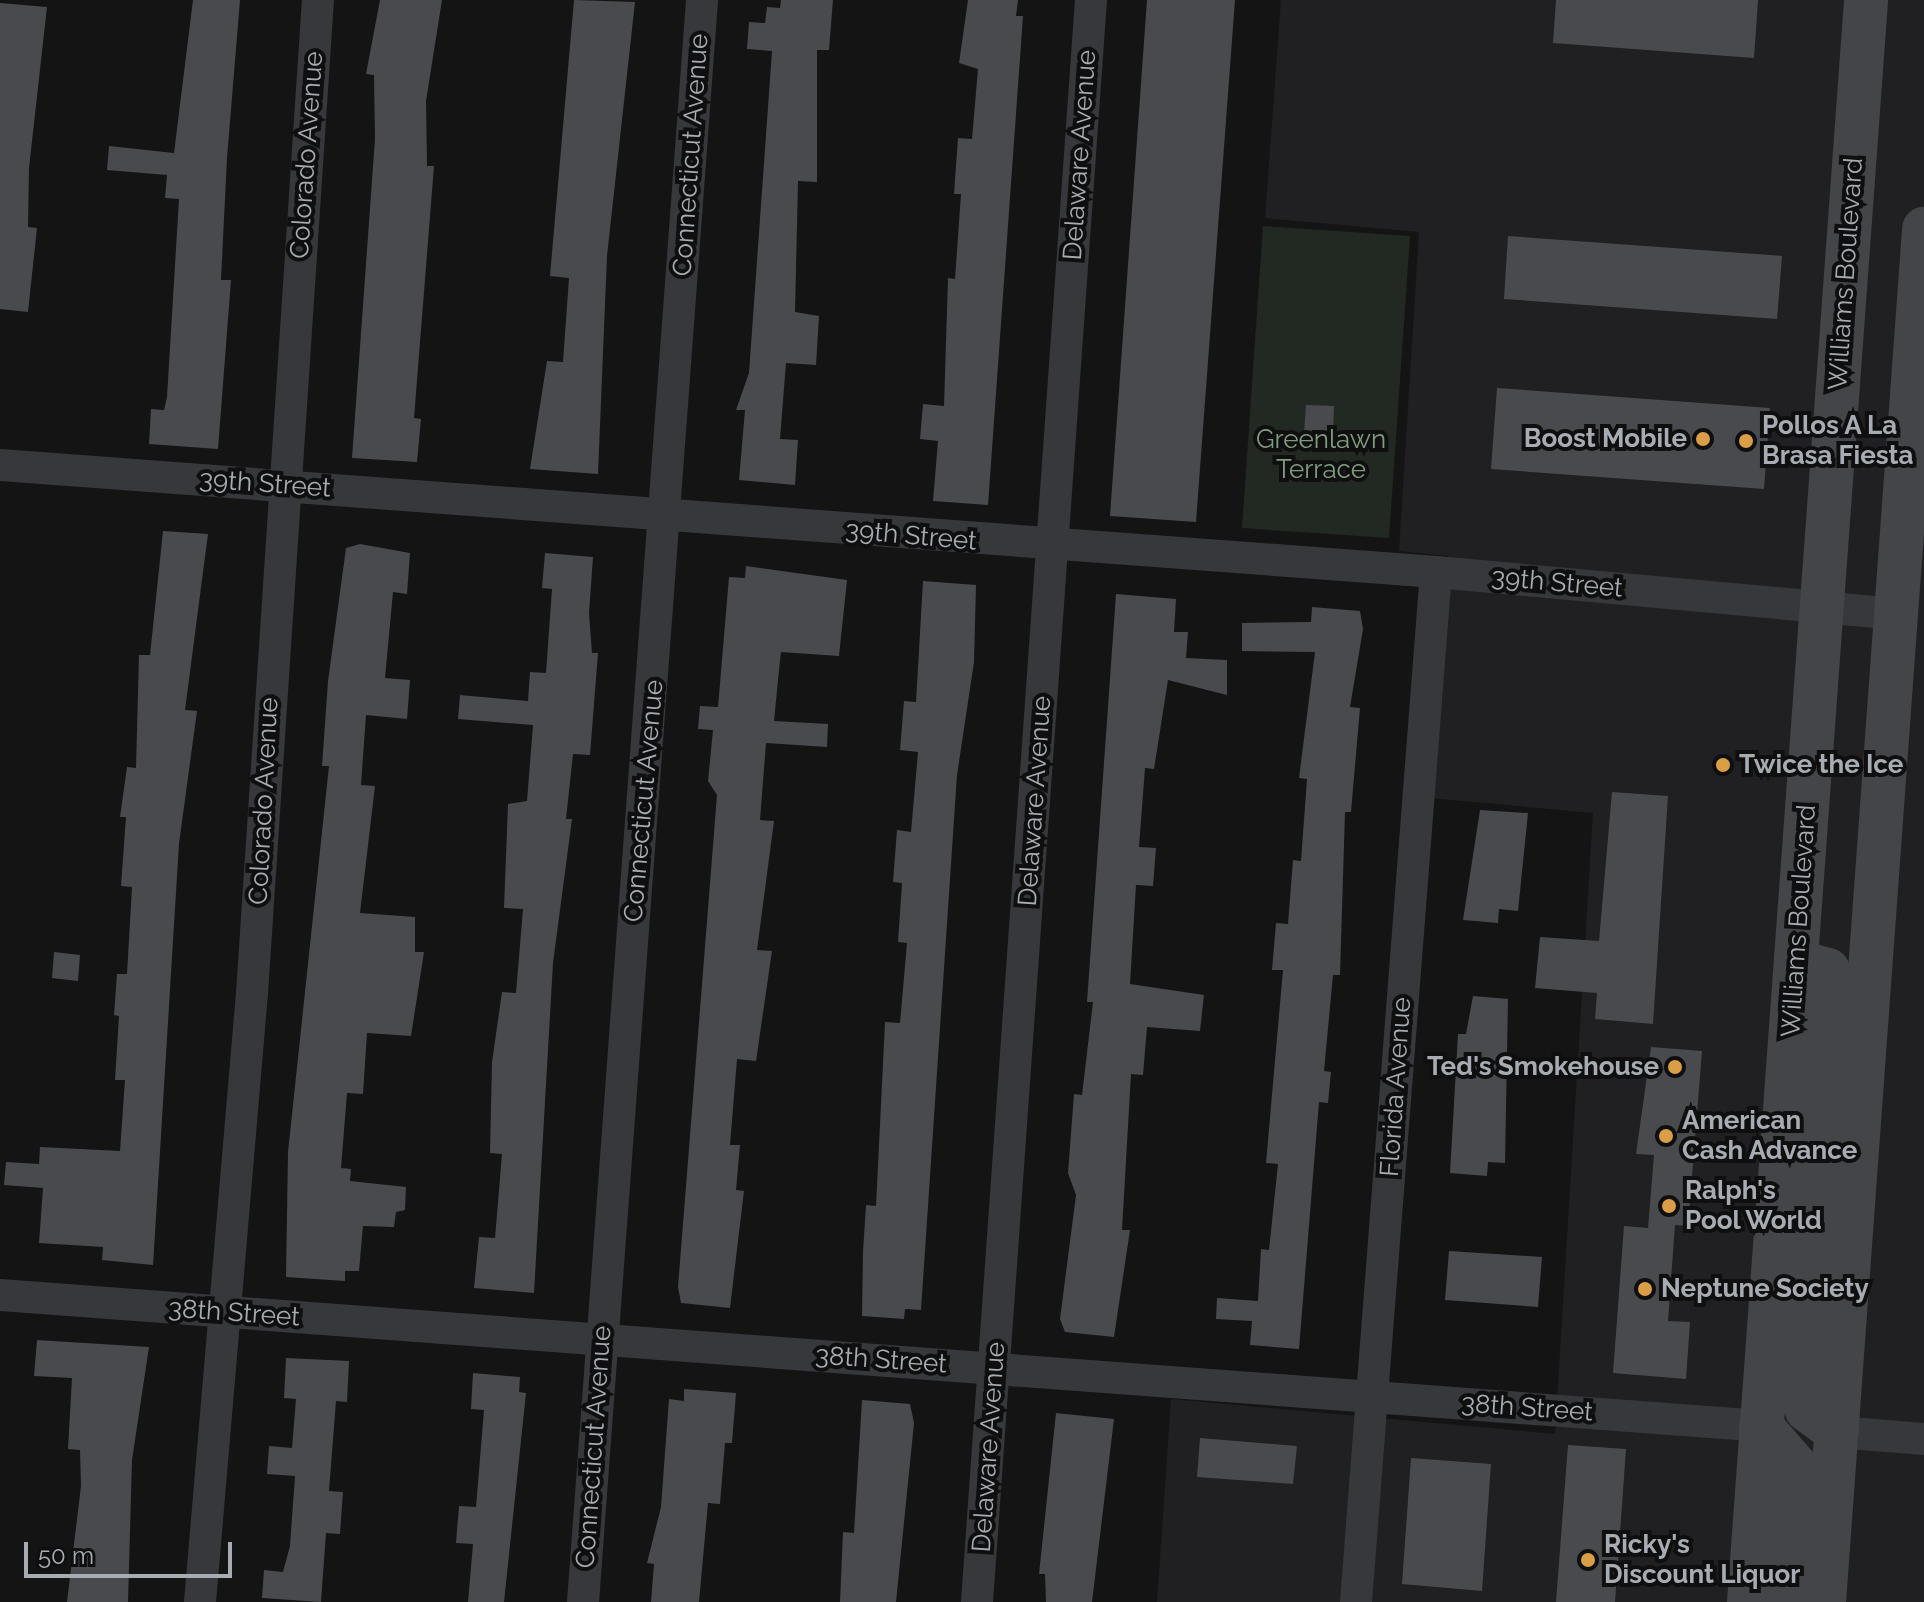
<!DOCTYPE html>
<html>
<head>
<meta charset="utf-8">
<style>
	body { margin:0 }
	#map { position:relative; width:1924px; height:1602px; overflow:hidden; background:#141415; font-family:Raleway,sans-serif }
	div>[style] { position:absolute }
	.built>* { inset:0; background:#202022 }
	.green>* { inset:0; background:#222923 }
	.building>* { inset:0; background:#484a4d }
	.street>* { height:32px; margin:-16px; padding:0 16px; transform-origin:16px; border-radius:16px; background:#37383b }
	.secondary>* { height:44px; margin:-22px; padding:0 22px; transform-origin:22px; border-radius:22px; background:#434549 }
	.dots>* { width:22px; height:22px; translate:-50% -50%; box-sizing:border-box; border:4px solid #0f0f10; border-radius:50% }
	span { translate:-50% -50%; white-space:nowrap; text-align:center; line-height:1.15; -webkit-text-stroke:8px #0f0f10; paint-order:stroke }
	.street-label { font-size:26px; color:#a7acb3 }
	.poi-label { font-size:26px; color:#a7acb3; font-weight:700 }
	.left { translate:0 -50%; text-align:left }
	.right { translate:-100% -50%; text-align:right }
	.park-label { font-size:26px; color:#809c80 }
	.scale { position:absolute; left:24px; top:1542px; width:208px; height:36px; box-sizing:border-box; border:4px solid #a7acb3; border-top:0; padding-left:10px; font-size:24px; line-height:28px; white-space:nowrap; color:#a7acb3; -webkit-text-stroke:6px #0f0f10; paint-order:stroke }
</style>
</head>
<body>
<div id="map">
	<div class="built">
		<div style="clip-path:polygon(1281px 0,1924px 0,1924px 1602px,1157px 1602px,1171px 1399px,1555px 1434px,1593px 813px,1430px 798px,1448px 556px,1399px 551px,1419px 232px,1265px 218px)"></div>
	</div>
	<div class="green">
		<div style="clip-path:polygon(1263px 226px,1410px 236px,1389px 538px,1242px 528px)"></div>
	</div>
	<div class="building">
		<div style="clip-path:polygon(193px 0,240px 0,227px 158px,221px 280px,231px 280px,218px 449px,149px 444px,151px 409px,164px 410px,167px 397px,179px 199px,165px 198px,167px 175px,107px 170px,109px 146px,174px 153px)"></div>
		<div style="clip-path:polygon(380px 0,442px 0,426px 101px,427px 166px,434px 166px,414px 418px,421px 419px,417px 462px,352px 458px,375px 139px,374px 75px,366px 74px)"></div>
		<div style="clip-path:polygon(574px 0,635px 2px,607px 256px,598px 474px,530px 469px,547px 361px,563px 362px,569px 278px,550px 276px)"></div>
		<div style="clip-path:polygon(781px 0,833px 0,829px 50px,817px 50px,817px 182px,798px 181px,795px 312px,819px 316px,816px 365px,786px 363px,780px 439px,798px 440px,795px 485px,739px 480px,745px 410px,736px 410px,749px 373px,772px 51px,747px 49px,749px 22px,765px 23px,767px 7px,780px 8px)"></div>
		<div style="clip-path:polygon(968px 0,1018px 0,1016px 16px,1023px 16px,988px 505px,933px 501px,938px 441px,920px 439px,923px 404px,944px 406px,948px 278px,955px 279px,961px 194px,954px 194px,958px 138px,972px 139px,978px 69px,959px 63px)"></div>
		<div style="clip-path:polygon(1147px 0,1235px 0,1196px 522px,1110px 516px)"></div>
		<div style="clip-path:polygon(1556px 0,1758px 0,1754px 58px,1553px 43px)"></div>
		<div style="clip-path:polygon(0 3px,47px 7px,29px 168px,28px 227px,37px 228px,28px 312px,0 309px)"></div>
		<div style="clip-path:polygon(1508px 236px,1782px 256px,1777px 319px,1504px 299px)"></div>
		<div style="clip-path:polygon(1497px 388px,1770px 408px,1764px 489px,1491px 469px)"></div>
		<div style="clip-path:polygon(1306px 405px,1334px 406px,1333px 434px,1304px 433px)"></div>
		<div style="clip-path:polygon(163px 531px,208px 534px,185px 710px,197px 711px,179px 844px,153px 1265px,102px 1260px,103px 1247px,39px 1243px,43px 1188px,4px 1185px,6px 1162px,39px 1164px,40px 1147px,120px 1151px,125px 1080px,115px 1080px,119px 1016px,114px 1015px,117px 974px,127px 974px,132px 887px,121px 886px,126px 817px,120px 817px,127px 767px,136px 768px,139px 655px,150px 655px)"></div>
		<div style="clip-path:polygon(360px 544px,410px 553px,407px 594px,393px 592px,385px 678px,410px 680px,407px 719px,366px 715px,361px 785px,375px 786px,360px 913px,415px 917px,415px 952px,424px 952px,411px 1036px,367px 1033px,363px 1094px,347px 1093px,341px 1168px,351px 1169px,350px 1181px,406px 1187px,405px 1210px,396px 1212px,394px 1227px,363px 1226px,359px 1271px,345px 1271px,345px 1281px,286px 1277px,288px 1152px,329px 766px,322px 766px,328px 681px,346px 548px)"></div>
		<div style="clip-path:polygon(545px 553px,593px 557px,589px 613px,592px 653px,598px 653px,590px 755px,573px 754px,566px 819px,572px 819px,553px 963px,534px 1293px,474px 1288px,479px 1237px,495px 1238px,502px 1154px,490px 1153px,492px 1062px,502px 992px,516px 993px,523px 909px,504px 908px,508px 804px,527px 801px,533px 725px,458px 719px,460px 695px,528px 701px,530px 672px,546px 673px,552px 589px,542px 588px)"></div>
		<div style="clip-path:polygon(746px 566px,847px 580px,839px 656px,781px 652px,779px 670px,774px 721px,828px 724px,827px 747px,766px 743px,760px 820px,774px 821px,757px 950px,772px 951px,756px 1061px,737px 1059px,730px 1145px,740px 1145px,736px 1190px,744px 1191px,730px 1308px,681px 1303px,678px 1287px,717px 795px,708px 781px,713px 730px,698px 729px,700px 706px,718px 707px,729px 577px,745px 578px)"></div>
		<div style="clip-path:polygon(923px 581px,976px 585px,974px 662px,957px 775px,921px 1310px,905px 1309px,904px 1319px,862px 1316px,863px 1252px,866px 1205px,876px 1206px,885px 1022px,900px 1023px,907px 943px,898px 942px,902px 883px,893px 882px,897px 830px,911px 832px,918px 752px,900px 750px,904px 701px,916px 702px)"></div>
		<div style="clip-path:polygon(1116px 594px,1176px 599px,1174px 632px,1188px 632px,1186px 658px,1227px 660px,1227px 695px,1168px 680px,1154px 769px,1145px 768px,1139px 847px,1156px 848px,1153px 886px,1136px 885px,1130px 984px,1204px 995px,1200px 1031px,1147px 1027px,1143px 1075px,1131px 1074px,1122px 1230px,1130px 1230px,1114px 1337px,1065px 1332px,1060px 1319px,1076px 1195px,1068px 1173px,1074px 1094px,1082px 1095px,1093px 1002px,1087px 1002px)"></div>
		<div style="clip-path:polygon(1312px 607px,1360px 611px,1363px 629px,1350px 707px,1360px 708px,1351px 812px,1345px 812px,1340px 975px,1333px 975px,1324px 1071px,1331px 1072px,1328px 1103px,1319px 1102px,1299px 1349px,1250px 1345px,1252px 1321px,1216px 1319px,1217px 1298px,1258px 1301px,1261px 1249px,1269px 1250px,1278px 1164px,1266px 1163px,1283px 970px,1272px 970px,1276px 923px,1288px 924px,1293px 860px,1301px 861px,1307px 779px,1299px 778px,1315px 652px,1242px 651px,1242px 623px,1311px 622px)"></div>
		<div style="clip-path:polygon(1612px 792px,1668px 796px,1653px 1024px,1595px 1019px,1597px 993px,1535px 988px,1540px 937px,1599px 941px)"></div>
		<div style="clip-path:polygon(1480px 810px,1528px 813px,1518px 911px,1499px 909px,1498px 923px,1463px 920px)"></div>
		<div style="clip-path:polygon(54px 952px,80px 955px,78px 981px,52px 978px)"></div>
		<div style="clip-path:polygon(1473px 996px,1508px 999px,1505px 1163px,1488px 1162px,1487px 1176px,1450px 1173px,1458px 1034px,1466px 1034px)"></div>
		<div style="clip-path:polygon(1651px 1047px,1702px 1051px,1688px 1226px,1675px 1225px,1668px 1321px,1690px 1322px,1686px 1379px,1613px 1373px,1624px 1226px,1648px 1228px,1654px 1155px,1636px 1154px)"></div>
		<div style="clip-path:polygon(1449px 1251px,1542px 1257px,1538px 1307px,1445px 1300px)"></div>
		<div style="clip-path:polygon(37px 1340px,149px 1347px,132px 1460px,128px 1602px,67px 1602px,81px 1486px,80px 1450px,68px 1449px,72px 1378px,34px 1376px)"></div>
		<div style="clip-path:polygon(286px 1358px,349px 1361px,347px 1402px,336px 1401px,329px 1491px,343px 1492px,340px 1534px,326px 1533px,321px 1602px,262px 1598px,264px 1570px,283px 1572px,290px 1546px,295px 1476px,267px 1474px,269px 1446px,292px 1448px,296px 1399px,284px 1398px)"></div>
		<div style="clip-path:polygon(473px 1373px,520px 1377px,519px 1392px,526px 1393px,504px 1602px,468px 1602px,473px 1544px,456px 1543px,459px 1506px,476px 1507px,484px 1410px,471px 1409px)"></div>
		<div style="clip-path:polygon(684px 1389px,736px 1393px,732px 1443px,725px 1443px,720px 1504px,708px 1503px,699px 1602px,651px 1602px,654px 1564px,647px 1563px,661px 1507px,669px 1399px,684px 1401px)"></div>
		<div style="clip-path:polygon(862px 1400px,910px 1404px,914px 1423px,896px 1602px,840px 1602px,843px 1532px,854px 1533px)"></div>
		<div style="clip-path:polygon(1056px 1413px,1114px 1419px,1092px 1602px,1046px 1602px,1045px 1574px,1039px 1574px)"></div>
		<div style="clip-path:polygon(1200px 1438px,1297px 1446px,1293px 1484px,1197px 1477px)"></div>
		<div style="clip-path:polygon(1568px 1445px,1626px 1449px,1615px 1602px,1556px 1602px)"></div>
		<div style="clip-path:polygon(1411px 1458px,1491px 1464px,1482px 1591px,1402px 1584px)"></div>
	</div>
	<div class="street">
		<div style="left:0;top:465px;width:1440px;rotate:4.26deg"></div>
		<div style="left:1436px;top:572px;width:462px;rotate:5.2deg"></div>
		<div style="left:0;top:1295px;width:1766px;rotate:4.25deg"></div>
		<div style="left:1837px;top:1432px;width:87px;rotate:4.6deg"></div>
		<div style="left:200px;top:1602px;width:611px;rotate:-85.12deg"></div>
		<div style="left:252px;top:993px;width:995px;rotate:-86.2deg"></div>
		<div style="left:583px;top:1602px;width:1606px;rotate:-85.75deg"></div>
		<div style="left:977px;top:1602px;width:1606px;rotate:-85.93deg"></div>
		<div style="left:1356px;top:1602px;width:1033px;rotate:-85.56deg"></div>
	</div>
	<div class="secondary">
		<div style="left:1796px;top:961px;width:33px;rotate:16deg"></div>
		<div style="left:1828px;top:970px;width:16px;rotate:76deg"></div>
		<div style="left:1832px;top:986px;width:406px;rotate:94deg"></div>
		<div style="left:1804px;top:1391px;width:19px;rotate:81deg"></div>
		<div style="left:1807px;top:1410px;width:37px;rotate:36deg"></div>
		<div style="left:1761px;top:1426px;width:53px;rotate:48.8deg"></div>
		<div style="left:1796px;top:1466px;width:136px;rotate:92.9deg"></div>
		<div style="left:1749px;top:1602px;width:1606px;rotate:-85.82deg"></div>
		<div style="left:1824px;top:1602px;width:1377px;rotate:-85.83deg"></div>
	</div>
	<div class="dots">
		<div style="left:1703px;top:439px;background:#da9e46"></div>
		<div style="left:1746px;top:441px;background:#da9e46"></div>
		<div style="left:1723px;top:765px;background:#da9e46"></div>
		<div style="left:1675px;top:1067px;background:#da9e46"></div>
		<div style="left:1666px;top:1136px;background:#da9e46"></div>
		<div style="left:1669px;top:1206px;background:#da9e46"></div>
		<div style="left:1645px;top:1289px;background:#da9e46"></div>
		<div style="left:1588px;top:1560px;background:#da9e46"></div>
	</div>
	<div class="street-label">
		<span style="left:307px;top:155px;rotate:-86deg">Colorado Avenue</span>
		<span style="left:691px;top:155px;rotate:-86deg">Connecticut Avenue</span>
		<span style="left:1080px;top:155px;rotate:-86deg">Delaware Avenue</span>
		<span style="left:1846px;top:274px;rotate:-86deg">Williams Boulevard</span>
		<span style="left:265px;top:484px;rotate:4deg">39th Street</span>
		<span style="left:911px;top:536px;rotate:5deg">39th Street</span>
		<span style="left:1557px;top:583px;rotate:5deg">39th Street</span>
		<span style="left:264px;top:801px;rotate:-87deg">Colorado Avenue</span>
		<span style="left:644px;top:801px;rotate:-85deg">Connecticut Avenue</span>
		<span style="left:1035px;top:801px;rotate:-86deg">Delaware Avenue</span>
		<span style="left:1799px;top:921px;rotate:-86deg">Williams Boulevard</span>
		<span style="left:1396px;top:1087px;rotate:-86deg">Florida Avenue</span>
		<span style="left:234px;top:1313px;rotate:4deg">38th Street</span>
		<span style="left:881px;top:1360px;rotate:4deg">38th Street</span>
		<span style="left:1527px;top:1408px;rotate:4deg">38th Street</span>
		<span style="left:594px;top:1447px;rotate:-86deg">Connecticut Avenue</span>
		<span style="left:989px;top:1447px;rotate:-86deg">Delaware Avenue</span>
	</div>
	<div class="poi-label">
		<span class="left" style="left:1762px;top:441px">Pollos A La<br>Brasa Fiesta</span>
		<span class="right" style="left:1687px;top:439px">Boost Mobile</span>
		<span class="left" style="left:1739px;top:765px">Twice the Ice</span>
		<span class="right" style="left:1659px;top:1067px">Ted's Smokehouse</span>
		<span class="left" style="left:1682px;top:1136px">American<br>Cash Advance</span>
		<span class="left" style="left:1685px;top:1206px">Ralph's<br>Pool World</span>
		<span class="left" style="left:1661px;top:1289px">Neptune Society</span>
		<span class="left" style="left:1604px;top:1560px">Ricky's<br>Discount Liquor</span>
	</div>
	<div class="park-label">
		<span style="left:1321px;top:455px">Greenlawn<br>Terrace</span>
	</div>
	<div class="scale">50 m</div>
</div>
</body>
</html>
